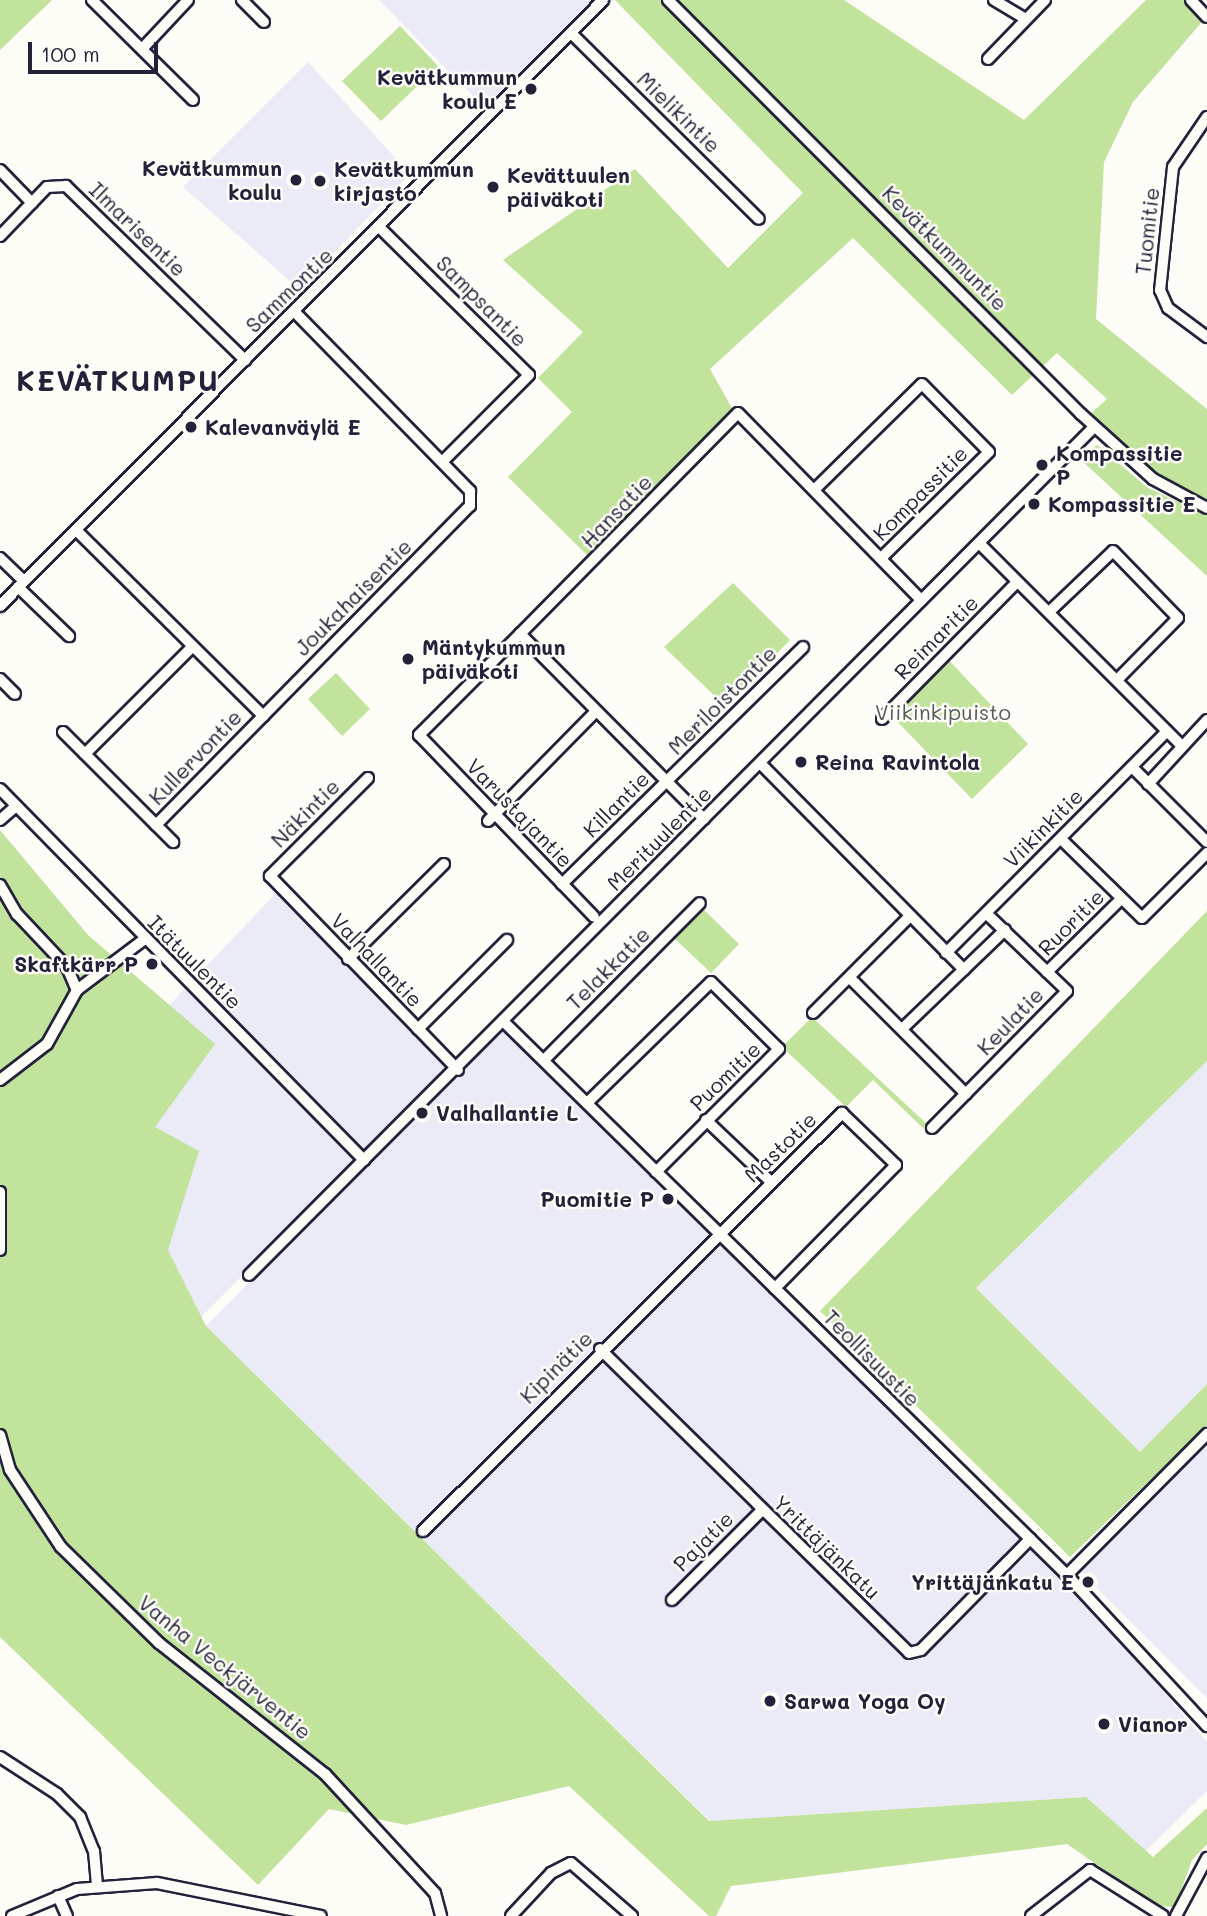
<!DOCTYPE html>
<html>
<head>
<meta charset="utf-8">
<style>
	body { margin:0 }
	#map { position:relative; width:1207px; height:1916px; overflow:hidden; background:#fdfcf7; font-family:Mali,sans-serif }
	div>[style] { position:absolute }
	.built>* { inset:0; background:#eaebf6 }
	.green>* { inset:0; background:#c1e39c }
	.roads { filter:drop-shadow(2px 0 #22223b) drop-shadow(-2px 0 #22223b) drop-shadow(0 2px #22223b) drop-shadow(0 -2px #22223b) }
	.minor>* { height:10px; margin:-5px; padding:0 5px; transform-origin:5px; border-radius:5px; background:#fdfcf7 }
	.dots>* { width:19px; height:19px; translate:-50% -50%; box-sizing:border-box; border:4px solid #fdfcf7; border-radius:50% }
	span { translate:-50% -50%; white-space:nowrap; text-align:center; line-height:1.15; -webkit-text-stroke:5px #fdfcf7; paint-order:stroke }
	.poi-label { font-size:21px; color:#22223b; font-weight:700 }
	.right { translate:-100% -50%; text-align:right }
	.left { translate:0 -50%; text-align:left }
	.street-label { font-size:21px; color:#22223b }
	.park-label { font-size:21px; color:#525c58 }
	.district-label { font-size:28px; color:#22223b; font-weight:700; letter-spacing:2px }
	.scale { position:absolute; left:28px; top:42px; width:130px; height:32px; box-sizing:border-box; border:4px solid #22223b; border-top:0; padding-left:9px; font-size:21px; line-height:24px; white-space:nowrap; color:#22223b; -webkit-text-stroke:5px #fdfcf7; paint-order:stroke }
</style>
</head>
<body>
<div id="map">
	<div class="built">
		<div style="clip-path:polygon(379px 0,614px 0,495px 119px)"></div>
		<div style="clip-path:polygon(308px 62px,410px 174px,299px 289px,183px 187px)"></div>
		<div style="clip-path:polygon(277px 892px,448px 1070px,200px 1318px,33px 1148px)"></div>
		<div style="clip-path:polygon(506px 1024px,1060px 1574px,1207px 1742px,1207px 1791px,1145px 1852px,1086px 1797px,710px 1821px,206px 1326px)"></div>
		<div style="clip-path:polygon(1207px 1061px,1207px 1384px,1140px 1452px,976px 1288px)"></div>
		<div style="clip-path:polygon(1207px 1442px,1207px 1698px,1079px 1570px)"></div>
	</div>
	<div class="green">
		<div style="clip-path:polygon(0 0,52px 0,0 50px)"></div>
		<div style="clip-path:polygon(615px 0,844px 0,1024px 120px,1146px 0,1198px 0,1207px 16px,1133px 102px,1104px 162px,1096px 319px,1207px 409px,1207px 500px,1152px 475px,1100px 429px,1090px 414px,1107px 399px,1057px 353px,1012px 395px,853px 238px,710px 369px,733px 410px,589px 557px,508px 477px,572px 412px,538px 378px,583px 332px,503px 260px,635px 169px,728px 268px,803px 193px)"></div>
		<div style="clip-path:polygon(400px 26px,438px 66px,381px 121px,342px 81px)"></div>
		<div style="clip-path:polygon(1097px 445px,1148px 488px,1207px 515px,1207px 576px,1080px 459px)"></div>
		<div style="clip-path:polygon(733px 583px,790px 640px,725px 706px,664px 647px)"></div>
		<div style="clip-path:polygon(943px 654px,1028px 744px,972px 799px,888px 712px)"></div>
		<div style="clip-path:polygon(336px 673px,370px 709px,342px 736px,308px 699px)"></div>
		<div style="clip-path:polygon(0 830px,88px 935px,215px 1044px,155px 1127px,199px 1151px,168px 1250px,206px 1326px,709px 1821px,1086px 1797px,1153px 1857px,1207px 1808px,1207px 1844px,1192px 1860px,1175px 1907px,1157px 1906px,1067px 1844px,731px 1886px,716px 1916px,709px 1916px,569px 1786px,406px 1825px,329px 1809px,258px 1885px,0 1637px)"></div>
		<div style="clip-path:polygon(701px 907px,739px 944px,711px 973px,672px 936px)"></div>
		<div style="clip-path:polygon(1207px 911px,1207px 1061px,976px 1288px,1140px 1452px,1207px 1384px,1207px 1425px,1070px 1557px,820px 1311px)"></div>
		<div style="clip-path:polygon(812px 1017px,929px 1126px,925px 1130px,873px 1080px,846px 1107px,782px 1047px)"></div>
	</div>
	<div class="roads">
		<div class="minor">
			<div style="left:92px;top:0;width:142px;rotate:44.7deg"></div>
			<div style="left:242px;top:0;width:31px;rotate:45deg"></div>
			<div style="left:668px;top:0;width:585px;rotate:45.07deg"></div>
			<div style="left:1081px;top:414px;width:97px;rotate:42.1deg"></div>
			<div style="left:1153px;top:479px;width:61px;rotate:28.2deg"></div>
			<div style="left:994px;top:0;width:37px;rotate:31deg"></div>
			<div style="left:1191px;top:0;width:23px;rotate:47deg"></div>
			<div style="left:571px;top:33px;width:264px;rotate:44.7deg"></div>
			<div style="left:142px;top:49px;width:67px;rotate:-46.8deg"></div>
			<div style="left:988px;top:59px;width:82px;rotate:-46deg"></div>
			<div style="left:1207px;top:117px;width:60px;rotate:124.2deg"></div>
			<div style="left:1173px;top:167px;width:124px;rotate:96deg"></div>
			<div style="left:1160px;top:290px;width:20px;rotate:66deg"></div>
			<div style="left:1168px;top:308px;width:49px;rotate:36.6deg"></div>
			<div style="left:0;top:170px;width:46px;rotate:45.9deg"></div>
			<div style="left:380px;top:228px;width:209px;rotate:44.6deg"></div>
			<div style="left:529px;top:375px;width:123px;rotate:135deg"></div>
			<div style="left:0;top:236px;width:68px;rotate:-46.2deg"></div>
			<div style="left:47px;top:187px;width:19px;rotate:-3deg"></div>
			<div style="left:66px;top:186px;width:250px;rotate:44.2deg"></div>
			<div style="left:814px;top:490px;width:151px;rotate:-44.5deg"></div>
			<div style="left:922px;top:384px;width:95px;rotate:45.4deg"></div>
			<div style="left:989px;top:452px;width:151px;rotate:135.5deg"></div>
			<div style="left:76px;top:530px;width:264px;rotate:44.8deg"></div>
			<div style="left:979px;top:543px;width:286px;rotate:45deg"></div>
			<div style="left:0;top:558px;width:33px;rotate:44deg"></div>
			<div style="left:18px;top:587px;width:71px;rotate:43.9deg"></div>
			<div style="left:0;top:606px;width:855px;rotate:-45.14deg"></div>
			<div style="left:1049px;top:612px;width:88px;rotate:-43.6deg"></div>
			<div style="left:1113px;top:551px;width:93px;rotate:45.9deg"></div>
			<div style="left:1178px;top:618px;width:87px;rotate:134.5deg"></div>
			<div style="left:520px;top:634px;width:143px;rotate:135deg"></div>
			<div style="left:419px;top:735px;width:252px;rotate:46.1deg"></div>
			<div style="left:0;top:679px;width:21px;rotate:45deg"></div>
			<div style="left:882px;top:719px;width:192px;rotate:-45.4deg"></div>
			<div style="left:63px;top:732px;width:156px;rotate:45deg"></div>
			<div style="left:85px;top:754px;width:151px;rotate:-45deg"></div>
			<div style="left:761px;top:764px;width:289px;rotate:45.4deg"></div>
			<div style="left:1132px;top:767px;width:106px;rotate:45deg"></div>
			<div style="left:368px;top:778px;width:139px;rotate:135deg"></div>
			<div style="left:270px;top:876px;width:270px;rotate:45.9deg"></div>
			<div style="left:1148px;top:784px;width:87px;rotate:-47.3deg"></div>
			<div style="left:0;top:789px;width:520px;rotate:45.55deg"></div>
			<div style="left:704px;top:819px;width:261px;rotate:-134.8deg"></div>
			<div style="left:520px;top:634px;width:310px;rotate:-45.4deg"></div>
			<div style="left:738px;top:413px;width:262px;rotate:45.6deg"></div>
			<div style="left:0;top:820px;width:21px;rotate:-41deg"></div>
			<div style="left:488px;top:821px;width:154px;rotate:-45.5deg"></div>
			<div style="left:156px;top:825px;width:448px;rotate:-45.5deg"></div>
			<div style="left:470px;top:506px;width:15px;rotate:-90deg"></div>
			<div style="left:470px;top:491px;width:250px;rotate:-134.4deg"></div>
			<div style="left:1061px;top:839px;width:113px;rotate:44.3deg"></div>
			<div style="left:1142px;top:918px;width:92px;rotate:-45deg"></div>
			<div style="left:562px;top:884px;width:338px;rotate:-44.5deg"></div>
			<div style="left:0;top:885px;width:34px;rotate:60deg"></div>
			<div style="left:17px;top:914px;width:73px;rotate:46.7deg"></div>
			<div style="left:67px;top:967px;width:25px;rotate:67deg"></div>
			<div style="left:946px;top:953px;width:313px;rotate:-45.1deg"></div>
			<div style="left:348px;top:959px;width:135px;rotate:-44.7deg"></div>
			<div style="left:1047px;top:972px;width:104px;rotate:-44.6deg"></div>
			<div style="left:850px;top:978px;width:164px;rotate:45deg"></div>
			<div style="left:813px;top:1013px;width:137px;rotate:-45deg"></div>
			<div style="left:505px;top:1023px;width:788px;rotate:44.49deg"></div>
			<div style="left:1067px;top:1575px;width:206px;rotate:47.2deg"></div>
			<div style="left:418px;top:1029px;width:126px;rotate:-45deg"></div>
			<div style="left:902px;top:1029px;width:143px;rotate:-43.9deg"></div>
			<div style="left:544px;top:1060px;width:221px;rotate:-45.2deg"></div>
			<div style="left:0;top:1080px;width:59px;rotate:-37.5deg"></div>
			<div style="left:47px;top:1044px;width:62px;rotate:-60.9deg"></div>
			<div style="left:77px;top:990px;width:86px;rotate:-37deg"></div>
			<div style="left:587px;top:1103px;width:173px;rotate:-44.3deg"></div>
			<div style="left:711px;top:982px;width:95px;rotate:44.6deg"></div>
			<div style="left:779px;top:1049px;width:174px;rotate:135deg"></div>
			<div style="left:706px;top:1120px;width:90px;rotate:43.6deg"></div>
			<div style="left:932px;top:1128px;width:192px;rotate:-45.4deg"></div>
			<div style="left:1067px;top:991px;width:112px;rotate:-136.1deg"></div>
			<div style="left:0;top:1192px;width:58px;rotate:90deg"></div>
			<div style="left:249px;top:1275px;width:1197px;rotate:-45.1deg"></div>
			<div style="left:600px;top:1349px;width:433px;rotate:44.5deg"></div>
			<div style="left:909px;top:1653px;width:12px;rotate:-14deg"></div>
			<div style="left:921px;top:1650px;width:156px;rotate:-45.5deg"></div>
			<div style="left:0;top:1435px;width:36px;rotate:74deg"></div>
			<div style="left:10px;top:1470px;width:92px;rotate:56.5deg"></div>
			<div style="left:61px;top:1547px;width:137px;rotate:44.4deg"></div>
			<div style="left:159px;top:1643px;width:211px;rotate:38.3deg"></div>
			<div style="left:325px;top:1774px;width:162px;rotate:47.3deg"></div>
			<div style="left:435px;top:1893px;width:24px;rotate:75deg"></div>
			<div style="left:423px;top:1531px;width:592px;rotate:-44.93deg"></div>
			<div style="left:842px;top:1113px;width:75px;rotate:43.9deg"></div>
			<div style="left:896px;top:1165px;width:173px;rotate:134.5deg"></div>
			<div style="left:1067px;top:1575px;width:199px;rotate:-45.2deg"></div>
			<div style="left:672px;top:1600px;width:127px;rotate:-45deg"></div>
			<div style="left:0;top:1757px;width:68px;rotate:33deg"></div>
			<div style="left:57px;top:1794px;width:33px;rotate:45deg"></div>
			<div style="left:80px;top:1817px;width:37px;rotate:68deg"></div>
			<div style="left:94px;top:1851px;width:34px;rotate:85deg"></div>
			<div style="left:58px;top:1896px;width:22px;rotate:66deg"></div>
			<div style="left:12px;top:1916px;width:70px;rotate:-22.6deg"></div>
			<div style="left:77px;top:1889px;width:80px;rotate:-4.3deg"></div>
			<div style="left:157px;top:1883px;width:167px;rotate:11.4deg"></div>
			<div style="left:511px;top:1916px;width:59px;rotate:-47.1deg"></div>
			<div style="left:551px;top:1873px;width:22px;rotate:-27deg"></div>
			<div style="left:571px;top:1863px;width:81px;rotate:41deg"></div>
			<div style="left:1031px;top:1916px;width:75px;rotate:-37.9deg"></div>
			<div style="left:1090px;top:1870px;width:86px;rotate:32.2deg"></div>
			<div style="left:1176px;top:1916px;width:66px;rotate:-61.9deg"></div>
		</div>
	</div>
	<div class="dots">
		<div style="left:531px;top:89px;background:#22223b"></div>
		<div style="left:296px;top:180px;background:#22223b"></div>
		<div style="left:320px;top:181px;background:#22223b"></div>
		<div style="left:493px;top:187px;background:#22223b"></div>
		<div style="left:191px;top:427px;background:#22223b"></div>
		<div style="left:1042px;top:465px;background:#22223b"></div>
		<div style="left:1034px;top:504px;background:#22223b"></div>
		<div style="left:408px;top:659px;background:#22223b"></div>
		<div style="left:801px;top:762px;background:#22223b"></div>
		<div style="left:152px;top:964px;background:#22223b"></div>
		<div style="left:422px;top:1113px;background:#22223b"></div>
		<div style="left:668px;top:1199px;background:#22223b"></div>
		<div style="left:1088px;top:1582px;background:#22223b"></div>
		<div style="left:770px;top:1701px;background:#22223b"></div>
		<div style="left:1104px;top:1724px;background:#22223b"></div>
	</div>
	<div class="poi-label">
		<span class="right" style="left:517px;top:89px">Kevätkummun<br>koulu E</span>
		<span class="right" style="left:282px;top:180px">Kevätkummun<br>koulu</span>
		<span class="left" style="left:334px;top:181px">Kevätkummun<br>kirjasto</span>
		<span class="left" style="left:507px;top:187px">Kevättuulen<br>päiväkoti</span>
		<span class="left" style="left:205px;top:427px">Kalevanväylä E</span>
		<span class="left" style="left:1056px;top:465px">Kompassitie<br>P</span>
		<span class="left" style="left:1048px;top:504px">Kompassitie E</span>
		<span class="left" style="left:422px;top:659px">Mäntykummun<br>päiväkoti</span>
		<span class="left" style="left:815px;top:762px">Reina Ravintola</span>
		<span class="right" style="left:138px;top:964px">Skaftkärr P</span>
		<span class="left" style="left:436px;top:1113px">Valhallantie L</span>
		<span class="right" style="left:654px;top:1199px">Puomitie P</span>
		<span class="right" style="left:1074px;top:1582px">Yrittäjänkatu E</span>
		<span class="left" style="left:784px;top:1701px">Sarwa Yoga Oy</span>
		<span class="left" style="left:1118px;top:1724px">Vianor</span>
	</div>
	<div class="street-label">
		<span style="left:679px;top:112px;rotate:44deg">Mielikintie</span>
		<span style="left:138px;top:229px;rotate:44deg">Ilmarisentie</span>
		<span style="left:1147px;top:231px;rotate:-84deg">Tuomitie</span>
		<span style="left:945px;top:248px;rotate:45deg">Kevätkummuntie</span>
		<span style="left:289px;top:290px;rotate:-44deg">Sammontie</span>
		<span style="left:482px;top:301px;rotate:45deg">Sampsantie</span>
		<span style="left:920px;top:493px;rotate:-45deg">Kompassitie</span>
		<span style="left:616px;top:511px;rotate:-46deg">Hansatie</span>
		<span style="left:353px;top:597px;rotate:-45deg">Joukahaisentie</span>
		<span style="left:936px;top:637px;rotate:-45deg">Reimaritie</span>
		<span style="left:722px;top:700px;rotate:-45deg">Meriloistontie</span>
		<span style="left:195px;top:757px;rotate:-46deg">Kullervontie</span>
		<span style="left:616px;top:804px;rotate:-45deg">Killantie</span>
		<span style="left:305px;top:813px;rotate:-45deg">Näkintie</span>
		<span style="left:520px;top:813px;rotate:46deg">Varustajantie</span>
		<span style="left:1043px;top:828px;rotate:-45deg">Viikinkitie</span>
		<span style="left:659px;top:838px;rotate:-45deg">Merituulentie</span>
		<span style="left:1071px;top:922px;rotate:-45deg">Ruoritie</span>
		<span style="left:377px;top:960px;rotate:46deg">Valhallantie</span>
		<span style="left:195px;top:962px;rotate:45deg">Itätuulentie</span>
		<span style="left:608px;top:968px;rotate:-45deg">Telakkatie</span>
		<span style="left:1010px;top:1021px;rotate:-46deg">Keulatie</span>
		<span style="left:725px;top:1076px;rotate:-44deg">Puomitie</span>
		<span style="left:780px;top:1147px;rotate:-44deg">Mastotie</span>
		<span style="left:872px;top:1358px;rotate:45deg">Teollisuustie</span>
		<span style="left:556px;top:1367px;rotate:-45deg">Kipinätie</span>
		<span style="left:703px;top:1541px;rotate:-45deg">Pajatie</span>
		<span style="left:827px;top:1547px;rotate:44deg">Yrittäjänkatu</span>
		<span style="left:225px;top:1667px;rotate:39deg">Vanha Veckjärventie</span>
	</div>
	<div class="park-label">
		<span style="left:943px;top:712px">Viikinkipuisto</span>
	</div>
	<div class="district-label">
		<span style="left:118px;top:380px">KEVÄTKUMPU</span>
	</div>
	<div class="scale">100 m</div>
</div>
</body>
</html>
